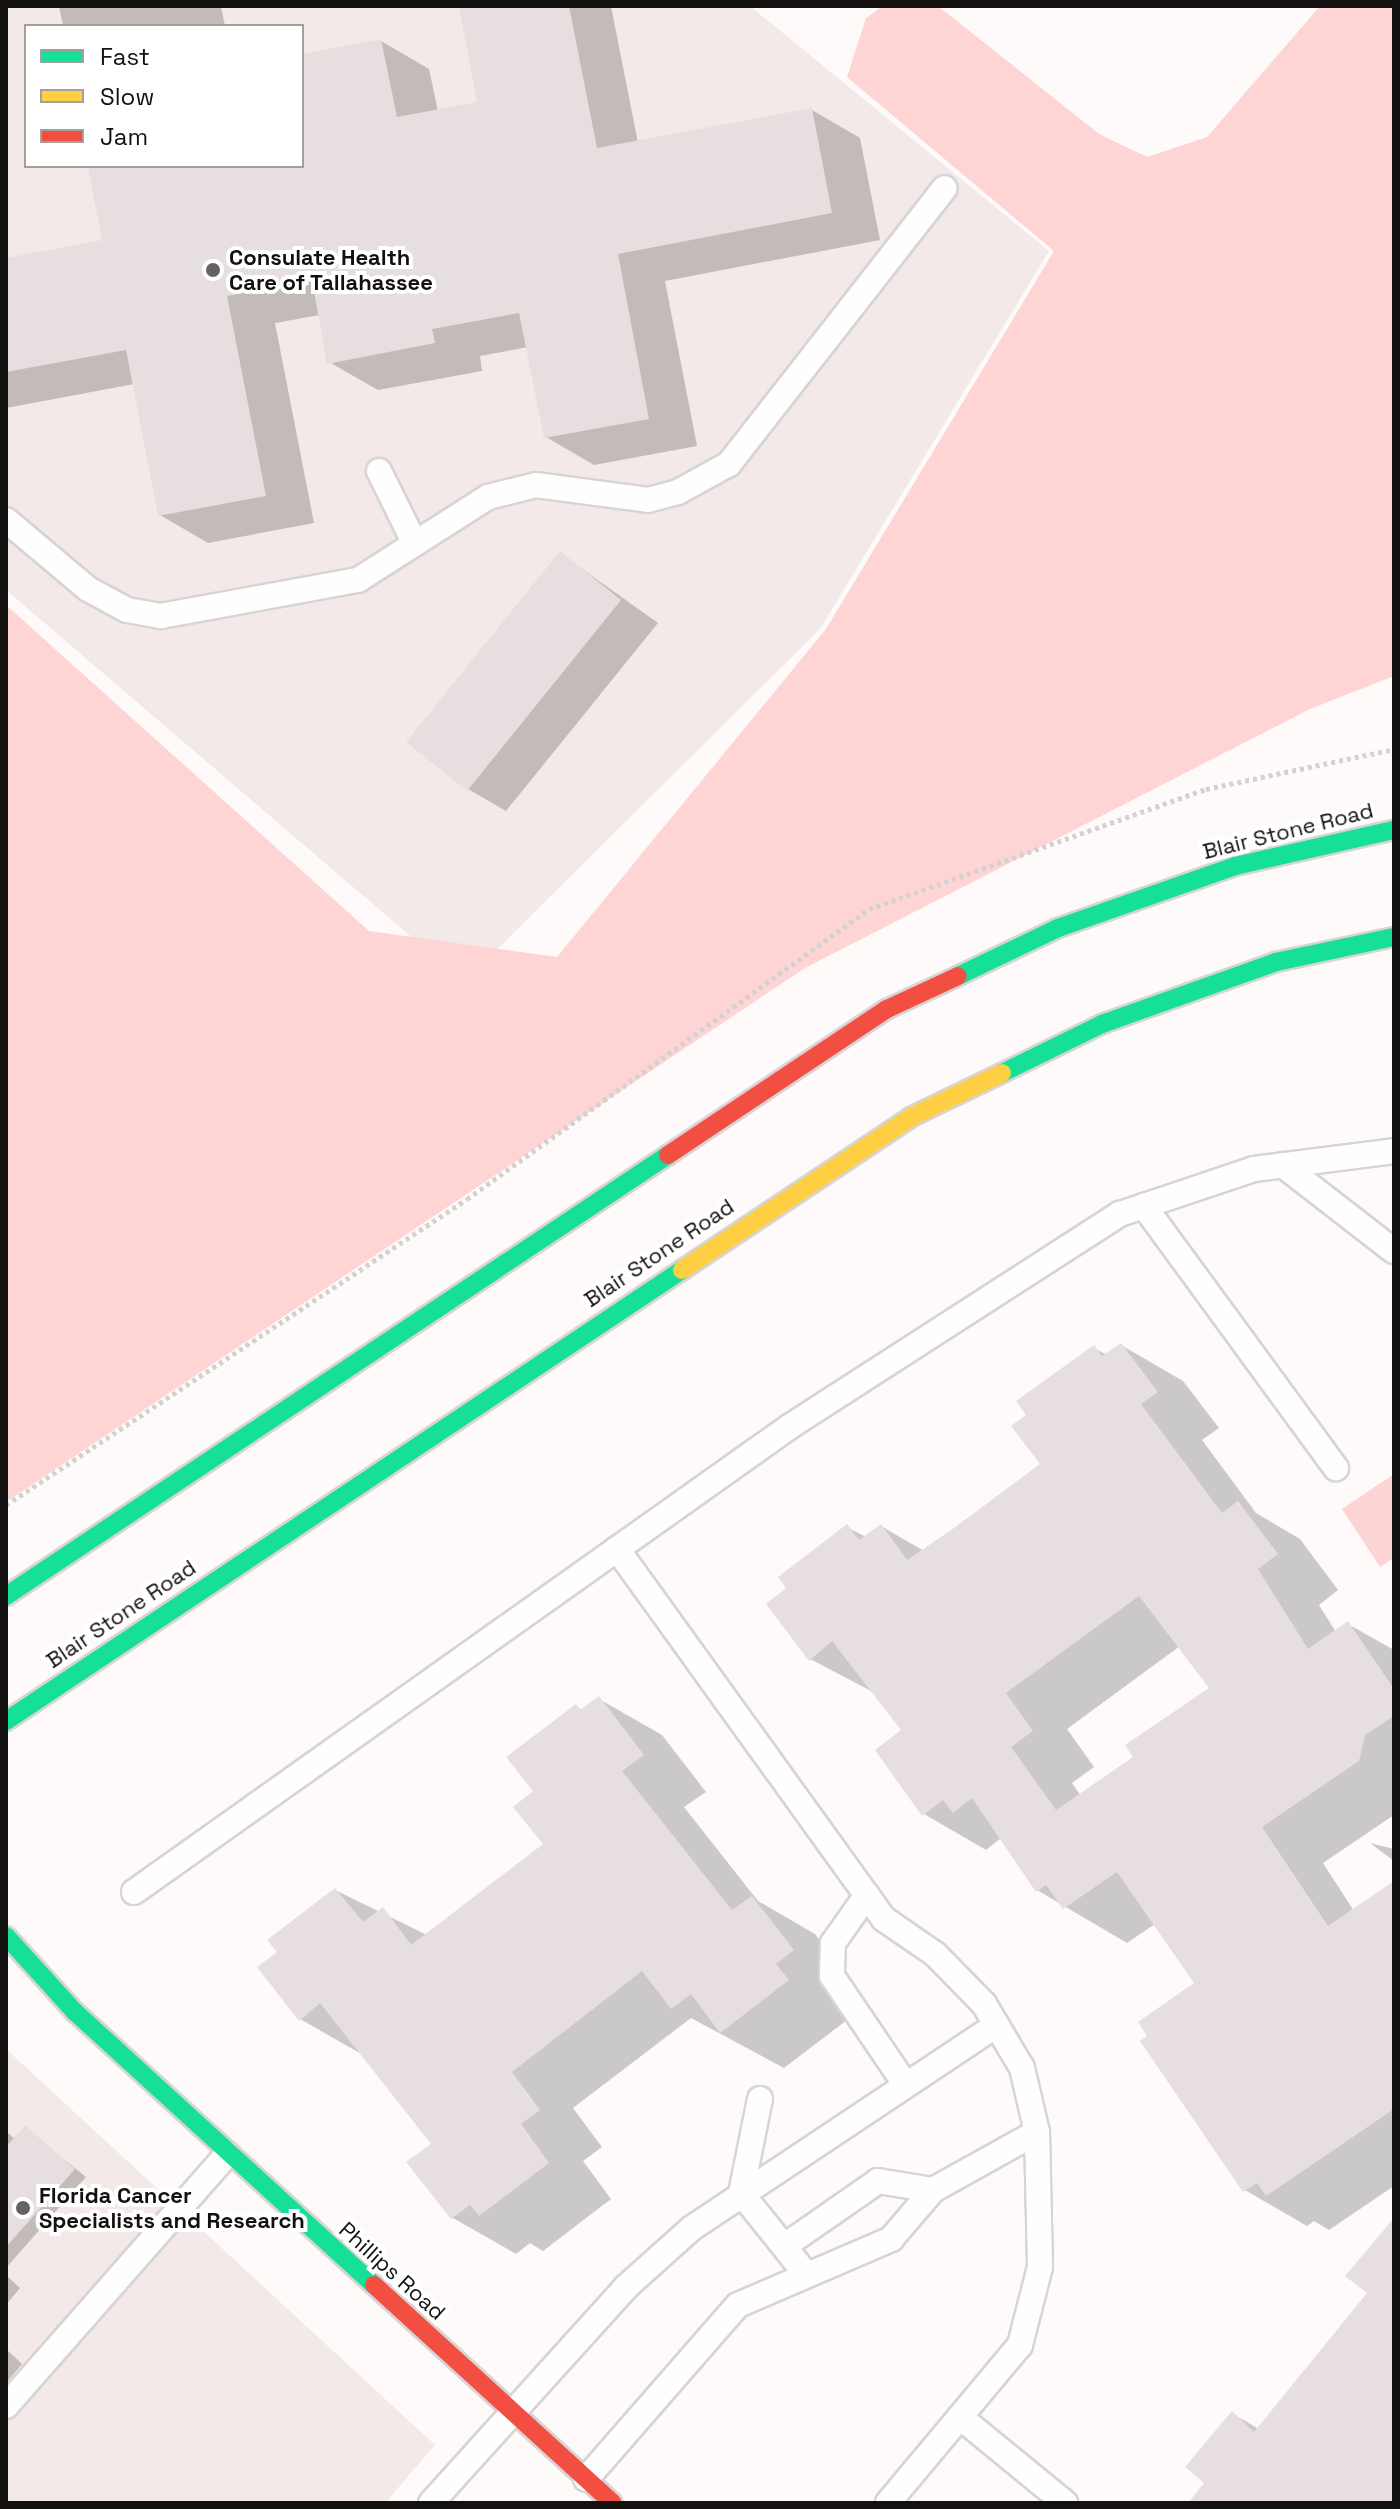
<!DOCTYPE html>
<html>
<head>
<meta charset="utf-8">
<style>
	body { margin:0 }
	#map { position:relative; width:1400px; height:2509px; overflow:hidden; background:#fefafa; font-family:"Space Grotesk",sans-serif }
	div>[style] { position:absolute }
	.built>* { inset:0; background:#f4e9e9 }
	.green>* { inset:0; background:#fbd4d3 }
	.forest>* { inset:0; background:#fed4d4 }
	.shadow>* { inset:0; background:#0003 }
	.building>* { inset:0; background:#e7dfdf }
	.path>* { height:5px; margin-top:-2.5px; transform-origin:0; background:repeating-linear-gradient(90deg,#d3d1d1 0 4px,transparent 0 8px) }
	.roads { filter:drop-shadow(2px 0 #d8d4d4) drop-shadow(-2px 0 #d8d4d4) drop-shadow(0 2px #d8d4d4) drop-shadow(0 -2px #d8d4d4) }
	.lane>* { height:24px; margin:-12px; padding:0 12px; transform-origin:12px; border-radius:12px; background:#fffefe }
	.fast>* { height:18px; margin:-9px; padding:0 9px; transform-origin:9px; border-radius:9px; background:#16e098 }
	.slow>* { height:18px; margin:-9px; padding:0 9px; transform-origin:9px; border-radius:9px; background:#ffcf43 }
	.jam>* { height:18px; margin:-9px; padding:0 9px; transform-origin:9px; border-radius:9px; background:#f24e42 }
	.dots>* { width:22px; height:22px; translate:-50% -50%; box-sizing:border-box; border:4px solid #fff; border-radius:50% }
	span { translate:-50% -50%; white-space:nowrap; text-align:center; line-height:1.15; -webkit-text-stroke:8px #fff; paint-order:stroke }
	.poi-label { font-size:22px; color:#131110; font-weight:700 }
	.left { translate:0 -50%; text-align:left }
	.street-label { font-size:22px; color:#131110 }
	.frame { position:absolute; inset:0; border:8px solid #131110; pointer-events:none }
	.legend { position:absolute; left:24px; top:24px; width:280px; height:144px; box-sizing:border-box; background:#fff; border:2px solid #a1a09f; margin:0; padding:10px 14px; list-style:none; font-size:24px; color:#131110 }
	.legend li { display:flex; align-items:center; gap:16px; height:40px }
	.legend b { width:40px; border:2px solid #a1a09f }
</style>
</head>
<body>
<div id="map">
	<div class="built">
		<div style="clip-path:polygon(evenodd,6px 6px,750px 6px,1049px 251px,820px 629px,464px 982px,6px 590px,6px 6px,26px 26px,302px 26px,302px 166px,26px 166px,26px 26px)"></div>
		<div style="clip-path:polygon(6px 2049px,435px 2445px,385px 2503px,6px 2503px)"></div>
	</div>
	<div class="green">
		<div style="clip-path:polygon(1394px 1474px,1394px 1558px,1380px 1567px,1342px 1509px)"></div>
	</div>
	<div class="forest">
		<div style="clip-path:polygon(883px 6px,938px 6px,1099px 134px,1147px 157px,1207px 137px,1320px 6px,1394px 6px,1394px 676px,1310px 709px,805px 968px,6px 1502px,6px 605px,369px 931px,557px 957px,826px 629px,1054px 251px,847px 77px,866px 18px)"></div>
	</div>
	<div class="shadow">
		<div style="clip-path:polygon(59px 6px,221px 6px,225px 26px,63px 26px)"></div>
		<div style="clip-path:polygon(461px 6px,611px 6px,638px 143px,812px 110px,860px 138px,880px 240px,665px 281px,697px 446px,594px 465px,546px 437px,528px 347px,480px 356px,482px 371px,378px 390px,329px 362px,320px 315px,275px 323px,314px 523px,208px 543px,160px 515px,134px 384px,6px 408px,6px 260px,104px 241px,90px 166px,302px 166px,302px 56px,381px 41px,429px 69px,438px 111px,480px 103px)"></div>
		<div style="clip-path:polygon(561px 554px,658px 623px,506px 811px,468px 789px)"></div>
		<div style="clip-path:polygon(evenodd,1121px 1345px,1183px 1381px,1219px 1428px,1202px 1440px,1256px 1513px,1300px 1539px,1338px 1590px,1319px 1605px,1336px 1632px,1348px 1624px,1394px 1650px,1394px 1815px,1323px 1863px,1354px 1911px,1394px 1884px,1394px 2186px,1329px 2230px,1314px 2221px,1307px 2226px,1245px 2190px,1196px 1984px,1155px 1924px,1127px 1943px,1037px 1890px,1001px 1838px,986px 1850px,924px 1814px,904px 1730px,875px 1693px,810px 1659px,789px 1589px,847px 1527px,866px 1537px,881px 1526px,924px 1551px,1043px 1465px,1029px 1416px,1094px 1348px,1107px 1355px,1121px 1345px,1180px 1646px,1212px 1688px,1136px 1758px,1081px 1796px,1072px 1783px,1094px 1767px,1067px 1729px,1180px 1646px)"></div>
		<div style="clip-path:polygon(599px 1699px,662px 1735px,706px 1792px,684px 1807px,758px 1901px,815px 1934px,856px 1987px,838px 2001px,851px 2017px,784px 2068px,691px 2018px,573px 2108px,602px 2147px,583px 2161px,611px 2199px,543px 2251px,530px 2243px,516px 2254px,453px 2218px,409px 2162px,434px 2145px,363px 2055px,300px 2019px,280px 1953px,335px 1890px,427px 1935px,546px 1844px,536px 1791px,576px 1706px,583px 1711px)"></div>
		<div style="clip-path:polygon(1370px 1843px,1394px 1849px,1394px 1861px)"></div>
		<div style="clip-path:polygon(25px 2128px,86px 2177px,6px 2268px,6px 2131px,15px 2139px)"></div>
		<div style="clip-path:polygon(1394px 2230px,1394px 2503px,1209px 2503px,1207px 2482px,1233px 2414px,1259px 2429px,1370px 2292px)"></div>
		<div style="clip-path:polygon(6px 2275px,20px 2288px,6px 2305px)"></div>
		<div style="clip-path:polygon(6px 2349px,22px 2364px,6px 2383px)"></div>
	</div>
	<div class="building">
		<div style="clip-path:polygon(459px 6px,569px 6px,597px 148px,812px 108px,832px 213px,618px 254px,649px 419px,544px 438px,519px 313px,432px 329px,435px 343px,327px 364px,312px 280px,227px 296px,266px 496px,158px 516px,126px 350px,6px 372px,6px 258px,102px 240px,88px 166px,302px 166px,302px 54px,381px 39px,397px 117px,477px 102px)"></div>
		<div style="clip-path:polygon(560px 551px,621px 600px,467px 791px,406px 742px)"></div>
		<div style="clip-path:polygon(evenodd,1121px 1343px,1158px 1392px,1141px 1404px,1222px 1513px,1238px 1501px,1278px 1554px,1258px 1569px,1308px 1649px,1348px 1621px,1394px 1689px,1394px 1716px,1365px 1735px,1359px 1761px,1262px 1827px,1328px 1926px,1394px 1881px,1394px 2109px,1266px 2196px,1257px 2183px,1243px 2192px,1140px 2041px,1147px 2036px,1138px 2022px,1194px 1983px,1117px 1872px,1063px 1909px,1046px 1885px,1036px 1892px,972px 1798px,953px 1813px,943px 1800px,922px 1816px,875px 1750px,901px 1730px,832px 1641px,809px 1661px,766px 1604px,786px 1588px,778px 1577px,847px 1524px,859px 1540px,881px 1524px,907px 1560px,954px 1528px,1040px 1464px,1011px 1426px,1026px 1415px,1016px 1401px,1094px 1345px,1102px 1356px,1121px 1343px,1139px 1596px,1209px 1688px,1125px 1745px,1133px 1757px,1056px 1810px,1011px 1747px,1033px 1731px,1006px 1693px,1139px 1596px)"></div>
		<div style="clip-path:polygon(599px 1696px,644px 1755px,622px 1771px,732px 1910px,752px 1896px,794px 1950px,776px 1964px,789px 1980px,720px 2033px,691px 1994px,671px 2009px,642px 1971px,512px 2072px,540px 2110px,521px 2124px,549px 2163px,479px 2216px,470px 2205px,451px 2219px,406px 2162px,431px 2144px,320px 2003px,299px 2021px,257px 1967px,277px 1952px,267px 1940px,335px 1888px,363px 1922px,383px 1907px,411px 1945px,543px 1844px,513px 1807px,533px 1791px,506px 1757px,576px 1704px,580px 1710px)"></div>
		<div style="clip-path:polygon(25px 2125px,75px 2169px,6px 2247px,6px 2147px)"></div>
		<div style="clip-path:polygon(1394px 2218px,1394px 2503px,1188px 2503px,1204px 2483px,1185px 2467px,1232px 2411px,1254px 2432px,1367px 2293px,1345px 2276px)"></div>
	</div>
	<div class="path">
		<div style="left:6px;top:1505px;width:553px;rotate:-33.58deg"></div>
		<div style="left:467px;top:1199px;width:496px;rotate:-35.8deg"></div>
		<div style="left:869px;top:909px;width:358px;rotate:-19.6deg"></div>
		<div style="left:1206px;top:789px;width:192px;rotate:-12deg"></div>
	</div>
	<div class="roads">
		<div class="lane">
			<div style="left:379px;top:471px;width:81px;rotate:63.7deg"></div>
			<div style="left:6px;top:520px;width:107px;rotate:40.1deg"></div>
			<div style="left:88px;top:589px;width:44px;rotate:28.3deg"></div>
			<div style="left:127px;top:610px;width:35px;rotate:10deg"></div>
			<div style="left:161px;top:616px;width:200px;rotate:-10.4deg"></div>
			<div style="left:358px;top:580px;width:154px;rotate:-32.6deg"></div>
			<div style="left:488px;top:497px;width:49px;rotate:-14deg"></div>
			<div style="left:536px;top:485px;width:113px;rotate:7.6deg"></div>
			<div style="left:648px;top:500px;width:31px;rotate:-15deg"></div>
			<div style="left:678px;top:492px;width:58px;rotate:-28.8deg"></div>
			<div style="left:729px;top:464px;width:350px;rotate:-52deg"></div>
			<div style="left:1283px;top:1165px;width:140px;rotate:37.8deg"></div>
			<div style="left:1144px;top:1206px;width:325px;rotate:53.8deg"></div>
			<div style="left:617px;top:1549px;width:456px;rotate:54.2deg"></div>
			<div style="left:884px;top:1919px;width:62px;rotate:34.5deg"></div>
			<div style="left:935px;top:1954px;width:70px;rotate:45.6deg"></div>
			<div style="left:984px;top:2004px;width:74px;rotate:59.3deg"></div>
			<div style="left:1022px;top:2068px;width:66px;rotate:76.8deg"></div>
			<div style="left:1037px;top:2132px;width:135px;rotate:88.7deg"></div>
			<div style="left:1040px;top:2267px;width:81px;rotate:104.4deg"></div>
			<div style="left:1020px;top:2345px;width:206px;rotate:129.9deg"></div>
			<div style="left:134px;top:1892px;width:803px;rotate:-35.37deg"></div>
			<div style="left:789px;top:1427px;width:394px;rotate:-32.8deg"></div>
			<div style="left:1120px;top:1214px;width:141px;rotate:-18.6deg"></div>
			<div style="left:1254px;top:1169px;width:141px;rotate:-7.3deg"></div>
			<div style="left:867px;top:1895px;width:59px;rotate:125.3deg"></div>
			<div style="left:833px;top:1943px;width:33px;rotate:92deg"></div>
			<div style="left:832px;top:1976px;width:130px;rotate:55.9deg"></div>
			<div style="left:760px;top:2099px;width:96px;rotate:101.4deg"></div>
			<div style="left:741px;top:2193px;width:102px;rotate:51.3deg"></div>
			<div style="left:786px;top:2245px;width:112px;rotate:-34.8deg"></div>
			<div style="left:878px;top:2181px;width:56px;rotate:9.3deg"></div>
			<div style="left:6px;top:2406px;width:335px;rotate:-48.7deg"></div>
			<div style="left:960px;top:2417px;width:136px;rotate:39.3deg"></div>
			<div style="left:586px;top:2479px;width:231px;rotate:-48.9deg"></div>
			<div style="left:738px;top:2305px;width:167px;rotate:-23.3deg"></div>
			<div style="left:891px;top:2239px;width:65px;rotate:-49.4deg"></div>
			<div style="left:933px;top:2190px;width:119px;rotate:-29.1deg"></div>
			<div style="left:431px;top:2503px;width:291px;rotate:-47.9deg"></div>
			<div style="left:626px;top:2287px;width:89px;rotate:-41.8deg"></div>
			<div style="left:692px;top:2228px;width:366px;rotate:-33.7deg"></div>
		</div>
		<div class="fast">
			<div style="left:958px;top:976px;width:111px;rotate:-25.6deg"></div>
			<div style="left:1058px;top:928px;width:188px;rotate:-19.3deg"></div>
			<div style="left:1235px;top:866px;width:163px;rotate:-12.8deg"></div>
			<div style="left:1002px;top:1073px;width:111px;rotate:-26.1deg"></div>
			<div style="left:1102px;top:1024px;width:185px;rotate:-19.6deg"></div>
			<div style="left:1276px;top:962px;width:121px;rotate:-12deg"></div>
			<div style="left:6px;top:1596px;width:795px;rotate:-33.67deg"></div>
			<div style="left:6px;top:1721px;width:813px;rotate:-33.71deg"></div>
			<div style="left:6px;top:1936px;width:103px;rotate:47.8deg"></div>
			<div style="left:75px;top:2012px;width:405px;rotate:42.4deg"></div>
		</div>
		<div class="slow">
			<div style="left:682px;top:1270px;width:275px;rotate:-33.7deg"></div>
			<div style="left:911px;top:1117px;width:101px;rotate:-25.8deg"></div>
		</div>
		<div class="jam">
			<div style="left:668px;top:1155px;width:263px;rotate:-33.7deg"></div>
			<div style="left:887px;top:1009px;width:78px;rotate:-24.9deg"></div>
			<div style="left:374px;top:2285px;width:323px;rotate:42.4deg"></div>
		</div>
	</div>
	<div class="dots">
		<div style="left:213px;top:270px;background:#656362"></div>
		<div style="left:23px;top:2208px;background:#656362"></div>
	</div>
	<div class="poi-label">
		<span class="left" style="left:229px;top:270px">Consulate Health<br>Care of Tallahassee</span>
		<span class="left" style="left:39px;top:2208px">Florida Cancer<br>Specialists and Research</span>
	</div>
	<div class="street-label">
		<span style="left:1288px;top:831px;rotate:-14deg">Blair Stone Road</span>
		<span style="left:659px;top:1253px;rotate:-34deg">Blair Stone Road</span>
		<span style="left:121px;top:1614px;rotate:-34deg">Blair Stone Road</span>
		<span style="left:392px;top:2271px;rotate:42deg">Phillips Road</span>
	</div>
	<div class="frame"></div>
	<ul class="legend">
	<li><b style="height:10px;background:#16e098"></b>Fast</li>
	<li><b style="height:10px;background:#ffcf43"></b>Slow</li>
	<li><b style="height:10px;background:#f24e42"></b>Jam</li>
	</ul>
</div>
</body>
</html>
